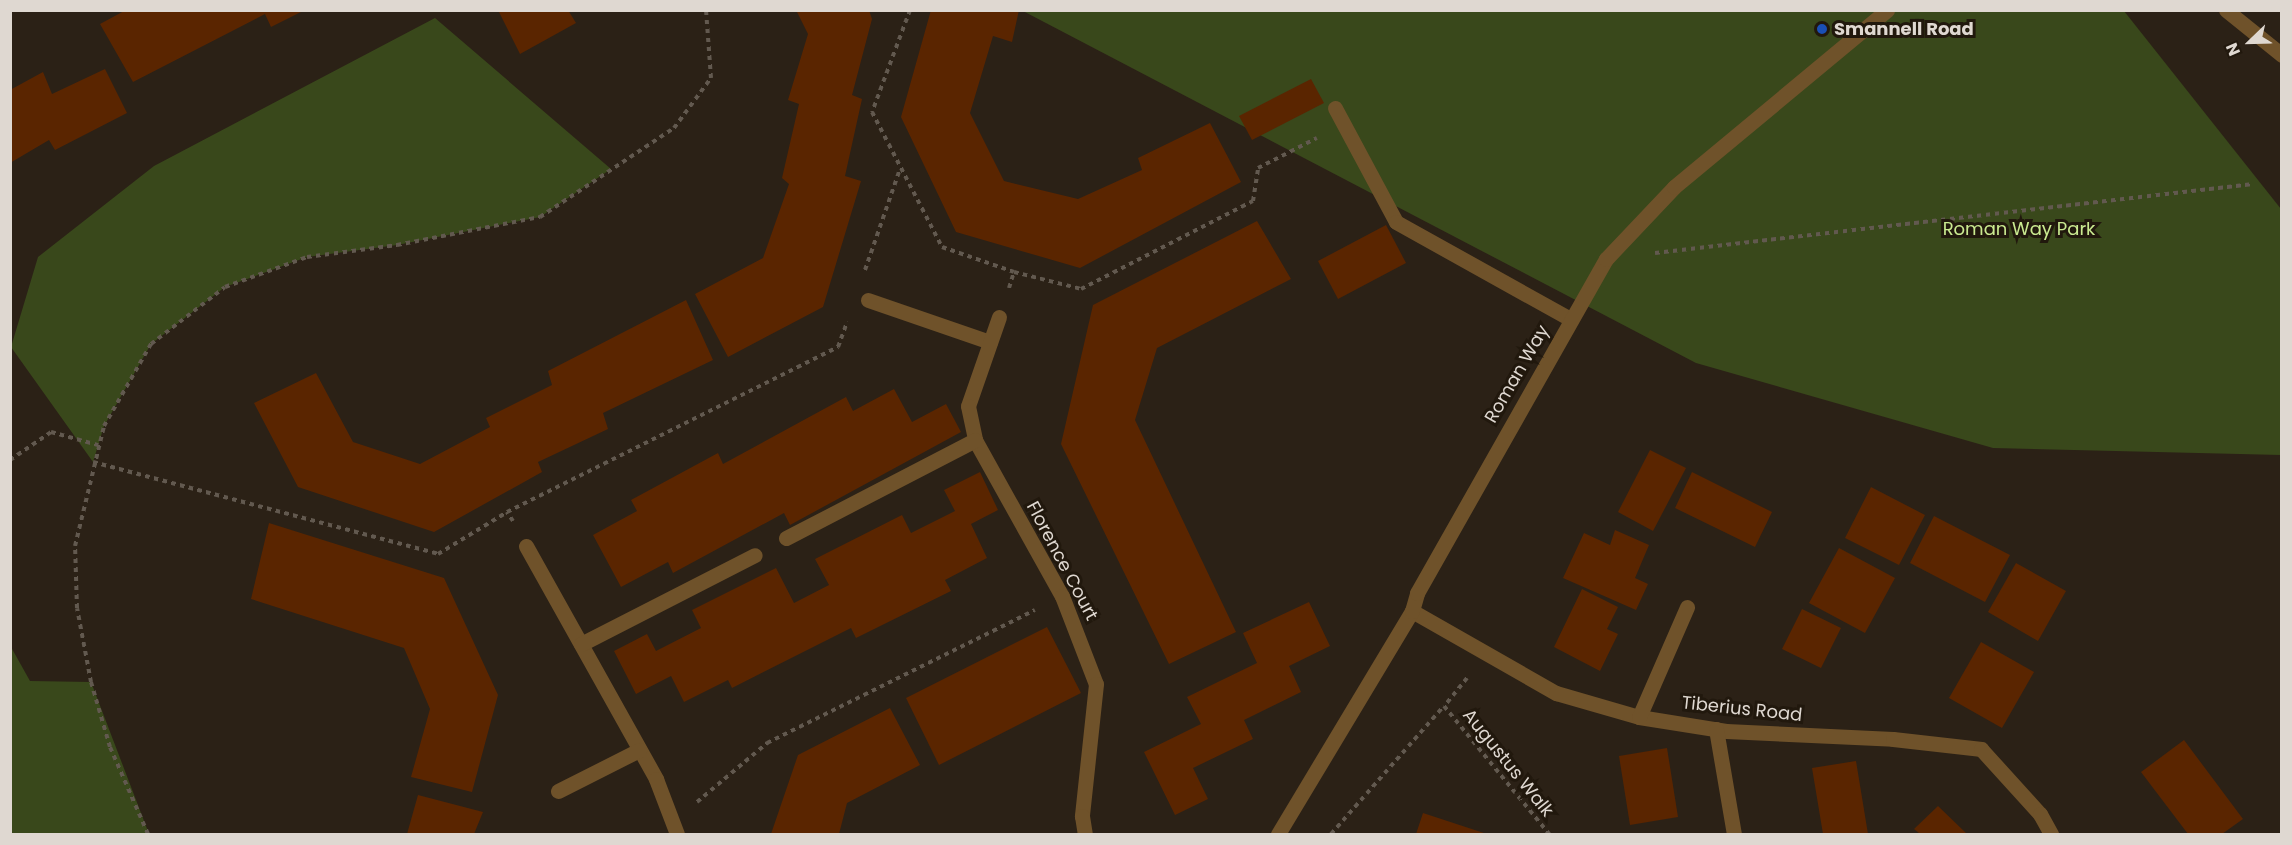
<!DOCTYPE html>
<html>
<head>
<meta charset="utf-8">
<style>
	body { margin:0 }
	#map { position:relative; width:2292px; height:845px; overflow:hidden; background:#2b2116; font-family:Poppins,sans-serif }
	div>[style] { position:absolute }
	.green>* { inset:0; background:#39481b }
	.building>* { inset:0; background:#5a2500 }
	.path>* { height:4px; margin-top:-2px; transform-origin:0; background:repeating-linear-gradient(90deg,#62594f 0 4.5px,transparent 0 9px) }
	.minor>* { height:15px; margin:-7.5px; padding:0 7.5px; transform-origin:7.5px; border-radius:7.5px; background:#6f522a }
	.dots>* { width:16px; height:16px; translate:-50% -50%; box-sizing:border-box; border:3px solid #21180d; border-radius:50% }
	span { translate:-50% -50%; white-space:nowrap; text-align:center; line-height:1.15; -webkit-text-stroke:6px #21180d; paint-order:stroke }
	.poi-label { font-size:18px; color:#dfd8d1; font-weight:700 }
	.left { translate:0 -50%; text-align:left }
	.park-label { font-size:18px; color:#caea90 }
	.street-label { font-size:18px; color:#dfd8d1 }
	.frame { position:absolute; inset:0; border:12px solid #dfd8d1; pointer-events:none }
	.north { position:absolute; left:2220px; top:12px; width:60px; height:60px; -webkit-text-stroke:4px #21180d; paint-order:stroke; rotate:247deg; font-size:16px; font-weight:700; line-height:24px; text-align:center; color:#dfd8d1 }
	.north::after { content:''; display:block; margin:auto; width:21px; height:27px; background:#dfd8d1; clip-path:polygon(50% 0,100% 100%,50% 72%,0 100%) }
</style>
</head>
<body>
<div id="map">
	<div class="green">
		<div style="clip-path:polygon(1023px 11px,2124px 11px,2281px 209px,2281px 455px,1993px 448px,1696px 363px)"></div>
		<div style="clip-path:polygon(435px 18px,611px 169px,540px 217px,397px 245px,307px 257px,225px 287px,151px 344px,104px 426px,93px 462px,11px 347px,38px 257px,154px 166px)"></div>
		<div style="clip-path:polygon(11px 647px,30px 681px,91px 682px,149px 834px,11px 834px)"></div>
	</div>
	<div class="building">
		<div style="clip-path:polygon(126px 10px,305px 10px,271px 27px,265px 14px,133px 82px,100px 24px)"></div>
		<div style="clip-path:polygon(498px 10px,568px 10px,576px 23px,520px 54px)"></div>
		<div style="clip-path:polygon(796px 10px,869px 10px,872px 19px,852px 95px,862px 99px,845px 176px,861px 181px,823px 307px,728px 357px,695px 294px,763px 258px,789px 184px,782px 178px,799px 104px,788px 100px,808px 34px)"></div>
		<div style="clip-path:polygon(931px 10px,1019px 10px,1012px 42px,993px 36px,970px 113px,1004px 181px,1078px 199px,1142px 170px,1138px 158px,1210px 123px,1241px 182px,1080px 268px,956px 232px,901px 117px)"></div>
		<div style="clip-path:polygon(105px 69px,127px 113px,55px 150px,49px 140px,10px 163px,10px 90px,43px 72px,52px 94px)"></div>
		<div style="clip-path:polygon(1311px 79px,1324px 103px,1252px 140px,1239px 116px)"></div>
		<div style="clip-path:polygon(1257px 221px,1291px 279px,1157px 348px,1135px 420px,1236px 632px,1169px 664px,1061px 444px,1093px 305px)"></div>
		<div style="clip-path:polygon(1386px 225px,1406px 263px,1338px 299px,1318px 261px)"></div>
		<div style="clip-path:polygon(686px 300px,713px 360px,603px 413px,608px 429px,538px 462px,542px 472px,434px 532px,298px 487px,254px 403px,316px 373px,353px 442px,420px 464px,490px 427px,486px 418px,552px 385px,548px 371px)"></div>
		<div style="clip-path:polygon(894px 389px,912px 422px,946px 404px,961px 432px,790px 525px,784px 513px,673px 573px,668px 562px,621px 587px,593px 535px,637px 511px,631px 500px,718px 453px,723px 464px,846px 397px,853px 411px)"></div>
		<div style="clip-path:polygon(1650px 450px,1686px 468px,1653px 531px,1618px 512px)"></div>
		<div style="clip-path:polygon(980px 472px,998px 510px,971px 524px,987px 558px,945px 580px,951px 591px,856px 638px,851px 628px,732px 688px,728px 680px,684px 702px,671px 676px,636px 694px,614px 651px,647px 634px,656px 651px,701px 628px,692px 610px,776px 568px,794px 603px,829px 585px,815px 559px,902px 515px,911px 533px,955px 511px,944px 490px)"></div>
		<div style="clip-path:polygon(1692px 472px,1772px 512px,1755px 547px,1675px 508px)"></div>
		<div style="clip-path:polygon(1871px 487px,1925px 515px,1899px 565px,1845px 538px)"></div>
		<div style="clip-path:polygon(1934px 516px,2010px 555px,1985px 602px,1910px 563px)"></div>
		<div style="clip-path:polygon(269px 523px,444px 578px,498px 695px,472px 792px,411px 777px,430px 709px,404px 648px,251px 599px)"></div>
		<div style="clip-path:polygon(1615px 530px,1649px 545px,1635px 578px,1648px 584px,1636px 610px,1563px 578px,1584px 533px,1610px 545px)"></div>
		<div style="clip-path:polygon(1839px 548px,1895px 578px,1865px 633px,1809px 603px)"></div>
		<div style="clip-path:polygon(2016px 563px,2066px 591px,2038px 641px,1988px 612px)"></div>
		<div style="clip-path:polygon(1582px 589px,1618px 607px,1607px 629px,1618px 634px,1600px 671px,1554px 647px)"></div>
		<div style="clip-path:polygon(1309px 602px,1330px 646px,1289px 666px,1301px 692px,1244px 720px,1253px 739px,1193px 768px,1208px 799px,1175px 815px,1144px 752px,1201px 724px,1187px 697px,1257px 663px,1243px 633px)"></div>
		<div style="clip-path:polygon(1802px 609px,1841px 628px,1821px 668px,1782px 649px)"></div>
		<div style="clip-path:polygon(1047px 627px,1081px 693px,939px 765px,906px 698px)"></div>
		<div style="clip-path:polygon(1981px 642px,2034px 672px,2002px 728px,1949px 698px)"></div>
		<div style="clip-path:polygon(890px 708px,920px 765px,847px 803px,839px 834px,771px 834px,798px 755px)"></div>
		<div style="clip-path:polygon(2184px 740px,2243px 819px,2222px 834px,2188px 834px,2141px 772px)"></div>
		<div style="clip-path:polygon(1667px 748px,1678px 817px,1630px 825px,1619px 756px)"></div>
		<div style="clip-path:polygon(1856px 761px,1868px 834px,1823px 834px,1812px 768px)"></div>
		<div style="clip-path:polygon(418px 795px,483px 812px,474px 834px,407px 834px)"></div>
		<div style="clip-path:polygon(1938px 806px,1967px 834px,1920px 834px,1914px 829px)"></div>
		<div style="clip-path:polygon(1423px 813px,1487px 834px,1416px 834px)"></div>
	</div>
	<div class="path">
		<div style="left:910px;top:10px;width:109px;rotate:110.4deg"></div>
		<div style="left:872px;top:112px;width:152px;rotate:62.6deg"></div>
		<div style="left:942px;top:247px;width:76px;rotate:19.1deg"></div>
		<div style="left:1014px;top:272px;width:69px;rotate:14.2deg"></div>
		<div style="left:1081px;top:289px;width:193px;rotate:-27.1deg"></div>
		<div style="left:1253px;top:201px;width:33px;rotate:-81deg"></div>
		<div style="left:1258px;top:168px;width:66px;rotate:-27deg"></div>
		<div style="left:1655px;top:253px;width:602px;rotate:-6.58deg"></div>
		<div style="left:865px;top:270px;width:107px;rotate:-70.9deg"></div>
		<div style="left:1009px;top:288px;width:17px;rotate:-73deg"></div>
		<div style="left:10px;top:460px;width:50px;rotate:-34.3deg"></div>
		<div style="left:51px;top:432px;width:49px;rotate:15.5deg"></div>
		<div style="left:93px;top:462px;width:357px;rotate:14.9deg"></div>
		<div style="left:438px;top:554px;width:81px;rotate:-31.3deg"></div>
		<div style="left:513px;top:521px;width:11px;rotate:-124deg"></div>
		<div style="left:507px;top:512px;width:370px;rotate:-26.5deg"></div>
		<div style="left:838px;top:347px;width:27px;rotate:-70deg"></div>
		<div style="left:1467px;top:678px;width:36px;rotate:129deg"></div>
		<div style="left:1444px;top:706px;width:166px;rotate:50.6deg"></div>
		<div style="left:697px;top:802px;width:92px;rotate:-40.1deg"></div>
		<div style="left:767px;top:743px;width:299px;rotate:-26.4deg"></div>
		<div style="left:148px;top:834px;width:95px;rotate:-113.6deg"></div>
		<div style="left:110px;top:747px;width:68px;rotate:-106.3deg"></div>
		<div style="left:91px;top:682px;width:75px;rotate:-100.7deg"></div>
		<div style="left:77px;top:608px;width:62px;rotate:-91.8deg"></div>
		<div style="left:75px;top:546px;width:123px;rotate:-76.4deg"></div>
		<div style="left:104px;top:426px;width:95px;rotate:-60.2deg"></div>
		<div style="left:151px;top:344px;width:93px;rotate:-37.6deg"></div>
		<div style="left:225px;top:287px;width:87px;rotate:-20.1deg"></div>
		<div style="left:307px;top:257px;width:91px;rotate:-7.6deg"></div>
		<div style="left:397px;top:245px;width:146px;rotate:-11.1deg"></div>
		<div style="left:540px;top:217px;width:161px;rotate:-33.6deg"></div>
		<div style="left:674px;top:128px;width:62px;rotate:-53.5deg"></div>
		<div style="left:711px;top:78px;width:68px;rotate:-94.2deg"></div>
		<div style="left:1331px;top:834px;width:169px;rotate:-48.6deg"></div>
	</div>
	<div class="minor">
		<div style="left:2226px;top:10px;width:72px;rotate:38.8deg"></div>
		<div style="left:1335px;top:108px;width:129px;rotate:61.8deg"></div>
		<div style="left:1396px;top:222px;width:199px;rotate:29.1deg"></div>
		<div style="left:868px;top:300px;width:129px;rotate:19deg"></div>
		<div style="left:999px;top:317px;width:94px;rotate:109.2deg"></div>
		<div style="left:968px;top:406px;width:35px;rotate:78deg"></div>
		<div style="left:975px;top:440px;width:179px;rotate:60.9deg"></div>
		<div style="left:1062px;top:596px;width:94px;rotate:68.9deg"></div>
		<div style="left:1096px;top:684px;width:133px;rotate:96.1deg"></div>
		<div style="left:1082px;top:816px;width:18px;rotate:81deg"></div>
		<div style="left:786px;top:538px;width:213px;rotate:-27.4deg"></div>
		<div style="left:526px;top:546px;width:267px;rotate:60.8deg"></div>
		<div style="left:656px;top:779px;width:59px;rotate:69.1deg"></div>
		<div style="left:1412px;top:611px;width:166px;rotate:29.7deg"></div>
		<div style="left:1556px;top:693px;width:86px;rotate:16.1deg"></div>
		<div style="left:1639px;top:717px;width:88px;rotate:9.1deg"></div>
		<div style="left:1726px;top:731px;width:167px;rotate:2.7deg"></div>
		<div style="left:1893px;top:739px;width:89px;rotate:6.5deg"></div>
		<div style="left:1981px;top:749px;width:88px;rotate:47.8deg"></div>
		<div style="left:2040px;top:814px;width:23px;rotate:61deg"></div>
		<div style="left:581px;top:644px;width:195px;rotate:-27.1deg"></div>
		<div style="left:1639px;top:717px;width:120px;rotate:-66.4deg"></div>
		<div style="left:1716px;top:729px;width:107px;rotate:80.3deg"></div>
		<div style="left:558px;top:791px;width:91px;rotate:-26.8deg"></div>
		<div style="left:1278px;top:834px;width:260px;rotate:-59deg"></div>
		<div style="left:1412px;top:611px;width:19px;rotate:-74deg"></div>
		<div style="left:1417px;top:593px;width:384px;rotate:-60.5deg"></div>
		<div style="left:1606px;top:259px;width:99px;rotate:-46.6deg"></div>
		<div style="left:1674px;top:187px;width:277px;rotate:-39.7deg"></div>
	</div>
	<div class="dots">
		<div style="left:1822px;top:29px;background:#1a4fb4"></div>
	</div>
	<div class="poi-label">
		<span class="left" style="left:1834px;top:29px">Smannell Road</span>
	</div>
	<div class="park-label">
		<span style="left:2019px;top:229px">Roman Way Park</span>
	</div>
	<div class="street-label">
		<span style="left:1517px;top:374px;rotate:-60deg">Roman Way</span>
		<span style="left:1062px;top:561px;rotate:62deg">Florence Court</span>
		<span style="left:1742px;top:709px;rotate:6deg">Tiberius Road</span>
		<span style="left:1508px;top:763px;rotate:51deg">Augustus Walk</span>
	</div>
	<div class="frame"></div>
	<div class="north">N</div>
</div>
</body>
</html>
